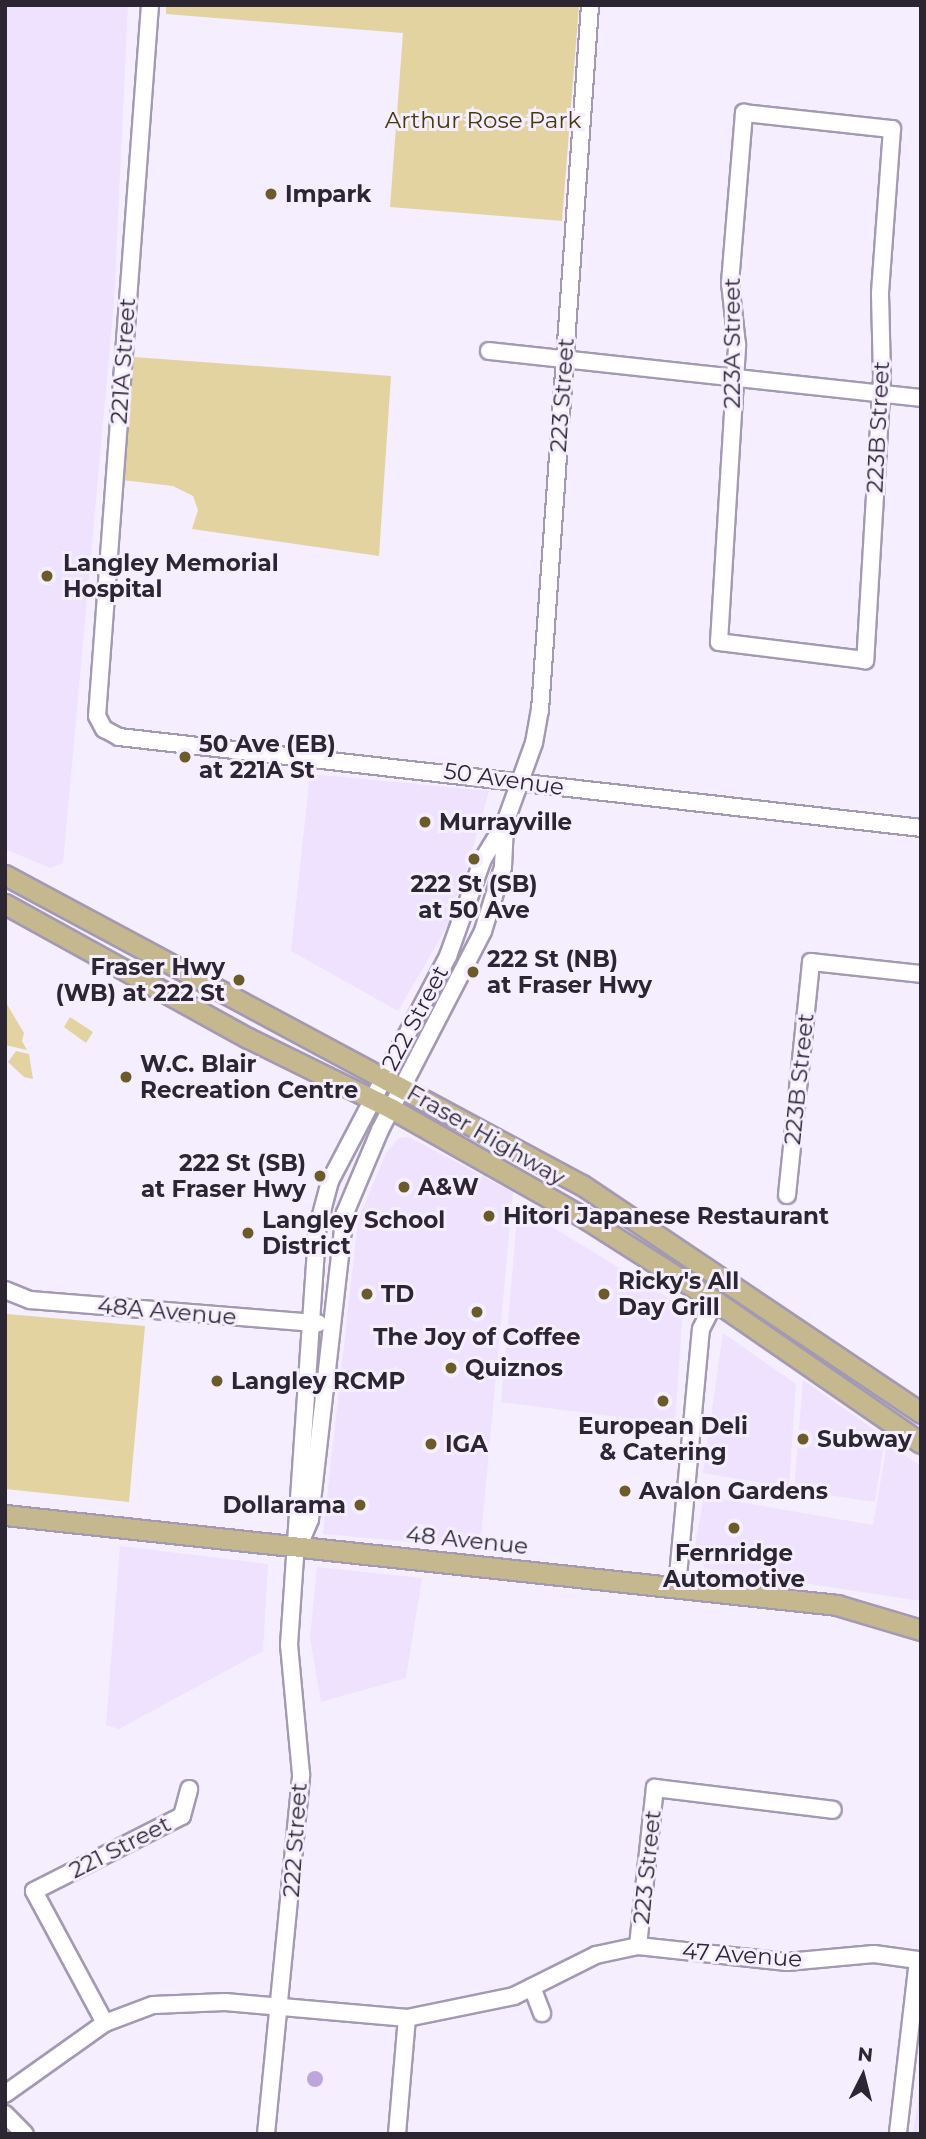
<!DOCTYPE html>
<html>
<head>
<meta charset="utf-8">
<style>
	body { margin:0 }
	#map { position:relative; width:926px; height:2139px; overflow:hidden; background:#f5eeff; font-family:Montserrat,sans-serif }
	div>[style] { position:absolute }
	.built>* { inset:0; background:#eee2ff }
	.green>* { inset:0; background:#e3d3a1 }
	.water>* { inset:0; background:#bda6db }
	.round { border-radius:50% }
	.roads { filter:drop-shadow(2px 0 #a499b3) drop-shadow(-2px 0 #a499b3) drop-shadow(0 2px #a499b3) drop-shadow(0 -2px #a499b3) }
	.minor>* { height:16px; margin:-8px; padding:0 8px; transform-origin:8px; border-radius:8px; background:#fff }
	.major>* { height:19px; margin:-9.5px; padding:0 9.5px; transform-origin:9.5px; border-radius:9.5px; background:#c5b88f }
	.dots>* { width:19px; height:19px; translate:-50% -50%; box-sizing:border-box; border:4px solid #f5eeff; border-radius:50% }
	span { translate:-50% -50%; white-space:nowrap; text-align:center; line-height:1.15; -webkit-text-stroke:6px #f5eeff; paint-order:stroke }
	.park-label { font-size:23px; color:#47390a }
	.poi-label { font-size:23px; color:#2b2631; font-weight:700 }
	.left { translate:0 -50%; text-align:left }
	.right { translate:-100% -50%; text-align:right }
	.street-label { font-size:23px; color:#2b2631 }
	.frame { position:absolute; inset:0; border:7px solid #2b2631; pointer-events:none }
	.north { position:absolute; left:828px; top:2041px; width:70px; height:70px; -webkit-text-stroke:5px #f5eeff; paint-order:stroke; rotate:6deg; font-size:19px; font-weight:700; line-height:28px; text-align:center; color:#2b2631 }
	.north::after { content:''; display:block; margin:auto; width:24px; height:32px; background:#2b2631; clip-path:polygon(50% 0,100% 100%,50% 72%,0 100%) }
</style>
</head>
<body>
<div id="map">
	<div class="built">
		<div style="clip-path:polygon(5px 5px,128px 5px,114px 302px,63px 863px,50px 868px,5px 849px)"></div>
		<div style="clip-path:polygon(310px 774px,489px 791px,453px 916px,398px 1011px,291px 951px)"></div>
		<div style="clip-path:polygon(409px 1137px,513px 1192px,480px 1548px,323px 1534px,358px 1220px,386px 1153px,399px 1138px)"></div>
		<div style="clip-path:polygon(518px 1206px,683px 1307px,675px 1424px,501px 1402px)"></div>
		<div style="clip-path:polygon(723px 1333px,796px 1384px,789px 1487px,703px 1473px)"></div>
		<div style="clip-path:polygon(803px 1380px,885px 1437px,875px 1502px,794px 1490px)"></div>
		<div style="clip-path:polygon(887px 1444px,921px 1466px,921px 1601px,705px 1568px,694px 1551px,704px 1496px,873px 1525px)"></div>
		<div style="clip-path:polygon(120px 1546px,268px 1564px,263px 1651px,119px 1729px,106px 1725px)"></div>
		<div style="clip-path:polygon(317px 1567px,422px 1578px,406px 1678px,321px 1702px,310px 1638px)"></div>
		<div style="clip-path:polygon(921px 2078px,921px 2134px,913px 2134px)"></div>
	</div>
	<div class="green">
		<div style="clip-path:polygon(166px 5px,579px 5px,562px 221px,390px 207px,403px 33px,166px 14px)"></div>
		<div style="clip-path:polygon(134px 357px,391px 376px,379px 556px,192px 529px,198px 510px,193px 496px,173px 486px,122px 480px)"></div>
		<div style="clip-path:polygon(5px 1001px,24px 1033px,22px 1041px,27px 1050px,5px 1045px)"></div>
		<div style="clip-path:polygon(70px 1017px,93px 1032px,86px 1043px,64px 1027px)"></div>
		<div style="clip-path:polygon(16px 1051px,29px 1054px,33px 1079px,24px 1077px,8px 1062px)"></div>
		<div style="clip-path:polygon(7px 1314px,145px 1326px,129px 1502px,5px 1489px)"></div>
	</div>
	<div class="water">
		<div class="round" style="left:307px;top:2071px;width:16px;height:16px"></div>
	</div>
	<div class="roads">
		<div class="minor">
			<div style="left:150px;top:5px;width:713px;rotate:94.26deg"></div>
			<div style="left:97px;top:716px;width:15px;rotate:62deg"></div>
			<div style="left:104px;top:729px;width:17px;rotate:28deg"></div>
			<div style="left:119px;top:737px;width:807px;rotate:6.47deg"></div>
			<div style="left:744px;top:113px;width:149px;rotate:6.2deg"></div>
			<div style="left:892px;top:129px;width:165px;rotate:94.2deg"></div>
			<div style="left:880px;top:294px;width:84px;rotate:88.6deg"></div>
			<div style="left:882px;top:378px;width:283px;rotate:93.4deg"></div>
			<div style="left:865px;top:660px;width:147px;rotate:-173deg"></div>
			<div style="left:719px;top:642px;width:298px;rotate:-86.5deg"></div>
			<div style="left:737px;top:345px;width:62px;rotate:-96.4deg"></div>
			<div style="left:730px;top:283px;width:171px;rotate:-85.3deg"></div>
			<div style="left:489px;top:351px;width:435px;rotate:6.2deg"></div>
			<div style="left:787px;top:1195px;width:234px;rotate:-84.1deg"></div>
			<div style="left:811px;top:962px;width:111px;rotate:6.2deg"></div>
			<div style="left:5px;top:1290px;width:27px;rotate:22deg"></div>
			<div style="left:30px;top:1300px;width:289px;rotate:4.6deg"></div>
			<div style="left:300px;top:1543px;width:26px;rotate:-67deg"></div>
			<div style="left:310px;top:1519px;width:308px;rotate:-83.5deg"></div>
			<div style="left:345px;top:1213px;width:90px;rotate:-67.1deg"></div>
			<div style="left:380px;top:1130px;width:224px;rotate:-62.6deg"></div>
			<div style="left:483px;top:931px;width:67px;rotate:-72.6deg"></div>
			<div style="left:503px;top:867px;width:42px;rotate:-87.3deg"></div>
			<div style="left:677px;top:1587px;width:259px;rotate:-84.7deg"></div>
			<div style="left:701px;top:1329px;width:31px;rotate:-63deg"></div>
			<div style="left:638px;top:1946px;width:159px;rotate:-83.9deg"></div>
			<div style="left:655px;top:1788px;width:179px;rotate:7deg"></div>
			<div style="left:532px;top:1987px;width:28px;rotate:69deg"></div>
			<div style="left:105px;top:2023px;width:150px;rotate:-118.3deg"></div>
			<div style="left:34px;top:1891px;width:166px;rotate:-26.9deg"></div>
			<div style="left:182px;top:1816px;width:28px;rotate:-75deg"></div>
			<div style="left:5px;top:2094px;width:123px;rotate:-35.4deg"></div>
			<div style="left:105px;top:2023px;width:51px;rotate:-20.6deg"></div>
			<div style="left:153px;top:2005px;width:72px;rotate:-2.4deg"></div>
			<div style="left:225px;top:2002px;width:183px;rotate:5deg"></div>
			<div style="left:407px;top:2018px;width:109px;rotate:-11.6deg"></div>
			<div style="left:514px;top:1996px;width:92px;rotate:-26.6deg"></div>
			<div style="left:596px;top:1955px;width:43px;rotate:-12.1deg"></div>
			<div style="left:638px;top:1946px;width:150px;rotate:6.1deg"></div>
			<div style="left:787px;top:1962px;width:87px;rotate:-5.3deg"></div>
			<div style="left:874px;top:1954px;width:44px;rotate:7.8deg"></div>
			<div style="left:918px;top:1960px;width:175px;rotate:96.6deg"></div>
			<div style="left:5px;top:2114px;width:28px;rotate:45deg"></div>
			<div style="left:266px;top:2134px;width:362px;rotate:-84.4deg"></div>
			<div style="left:301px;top:1774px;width:130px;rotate:-95.3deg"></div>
			<div style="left:289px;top:1645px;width:416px;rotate:-86.1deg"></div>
			<div style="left:317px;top:1230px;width:51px;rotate:-75.1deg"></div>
			<div style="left:330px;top:1181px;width:254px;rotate:-62.3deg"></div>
			<div style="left:448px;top:956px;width:103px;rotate:-70.2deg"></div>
			<div style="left:483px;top:859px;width:42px;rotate:-58.6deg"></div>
			<div style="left:505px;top:823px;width:85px;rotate:-70.1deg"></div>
			<div style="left:534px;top:743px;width:34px;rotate:-80deg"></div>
			<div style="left:540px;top:710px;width:707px;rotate:-85.94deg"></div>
			<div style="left:397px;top:2134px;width:116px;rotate:-85.1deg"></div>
		</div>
		<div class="major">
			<div style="left:5px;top:875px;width:655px;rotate:28.25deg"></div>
			<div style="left:582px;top:1185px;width:409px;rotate:33.9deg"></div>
			<div style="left:5px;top:904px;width:277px;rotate:28.9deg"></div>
			<div style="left:248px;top:1038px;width:161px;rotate:26.2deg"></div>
			<div style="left:392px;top:1109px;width:225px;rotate:29.5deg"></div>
			<div style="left:588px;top:1220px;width:151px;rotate:32.5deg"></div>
			<div style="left:715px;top:1301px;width:250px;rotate:34.6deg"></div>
			<div style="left:5px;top:1515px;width:837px;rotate:6.17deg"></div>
			<div style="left:837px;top:1605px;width:88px;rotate:16.6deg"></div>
		</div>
	</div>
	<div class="dots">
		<div style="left:271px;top:194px;background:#6b5b28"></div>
		<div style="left:47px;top:576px;background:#6b5b28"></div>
		<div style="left:185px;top:757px;background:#6b5b28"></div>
		<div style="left:425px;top:822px;background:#6b5b28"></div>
		<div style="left:474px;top:859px;background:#6b5b28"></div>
		<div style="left:473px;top:972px;background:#6b5b28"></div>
		<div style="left:239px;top:980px;background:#6b5b28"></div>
		<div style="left:126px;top:1077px;background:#6b5b28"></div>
		<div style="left:320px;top:1176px;background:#6b5b28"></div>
		<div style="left:404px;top:1187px;background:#6b5b28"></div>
		<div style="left:489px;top:1216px;background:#6b5b28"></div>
		<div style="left:248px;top:1233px;background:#6b5b28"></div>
		<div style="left:367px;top:1294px;background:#6b5b28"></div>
		<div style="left:604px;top:1294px;background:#6b5b28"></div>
		<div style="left:477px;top:1312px;background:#6b5b28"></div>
		<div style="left:451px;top:1368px;background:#6b5b28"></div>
		<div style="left:217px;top:1381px;background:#6b5b28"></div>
		<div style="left:663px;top:1401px;background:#6b5b28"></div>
		<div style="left:803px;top:1439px;background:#6b5b28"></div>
		<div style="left:431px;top:1444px;background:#6b5b28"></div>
		<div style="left:625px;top:1491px;background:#6b5b28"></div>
		<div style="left:360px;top:1505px;background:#6b5b28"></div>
		<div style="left:734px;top:1528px;background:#6b5b28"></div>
	</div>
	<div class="park-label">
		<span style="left:483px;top:120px">Arthur Rose Park</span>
	</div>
	<div class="poi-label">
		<span class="left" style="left:285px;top:194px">Impark</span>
		<span class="left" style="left:63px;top:576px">Langley Memorial<br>Hospital</span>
		<span class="left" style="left:199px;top:757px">50 Ave (EB)<br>at 221A St</span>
		<span class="left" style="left:439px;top:822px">Murrayville</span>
		<span style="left:474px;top:897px">222 St (SB)<br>at 50 Ave</span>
		<span class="left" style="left:487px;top:972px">222 St (NB)<br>at Fraser Hwy</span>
		<span class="right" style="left:225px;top:980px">Fraser Hwy<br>(WB) at 222 St</span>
		<span class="left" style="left:140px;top:1077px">W.C. Blair<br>Recreation Centre</span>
		<span class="right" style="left:306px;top:1176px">222 St (SB)<br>at Fraser Hwy</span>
		<span class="left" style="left:418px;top:1187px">A&amp;W</span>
		<span class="left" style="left:503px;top:1216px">Hitori Japanese Restaurant</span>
		<span class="left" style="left:262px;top:1233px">Langley School<br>District</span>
		<span class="left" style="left:618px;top:1294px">Ricky's All<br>Day Grill</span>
		<span class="left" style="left:381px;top:1294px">TD</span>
		<span style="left:477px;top:1337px">The Joy of Coffee</span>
		<span class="left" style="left:465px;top:1368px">Quiznos</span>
		<span class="left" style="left:231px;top:1381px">Langley RCMP</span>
		<span style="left:663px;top:1439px">European Deli<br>&amp; Catering</span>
		<span class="left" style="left:817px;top:1439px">Subway</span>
		<span class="left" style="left:445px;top:1444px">IGA</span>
		<span class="left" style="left:639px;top:1491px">Avalon Gardens</span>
		<span class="right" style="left:346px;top:1505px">Dollarama</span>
		<span style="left:734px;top:1566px">Fernridge<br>Automotive</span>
	</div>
	<div class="street-label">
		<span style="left:732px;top:343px;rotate:-90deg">223A Street</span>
		<span style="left:123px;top:361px;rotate:-86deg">221A Street</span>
		<span style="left:562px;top:395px;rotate:-86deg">223 Street</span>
		<span style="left:878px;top:427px;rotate:-87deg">223B Street</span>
		<span style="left:504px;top:779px;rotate:8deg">50 Avenue</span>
		<span style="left:415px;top:1018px;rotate:-62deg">222 Street</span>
		<span style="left:799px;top:1079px;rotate:-84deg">223B Street</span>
		<span style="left:486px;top:1135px;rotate:30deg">Fraser Highway</span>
		<span style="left:167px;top:1311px;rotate:5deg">48A Avenue</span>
		<span style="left:467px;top:1540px;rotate:6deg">48 Avenue</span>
		<span style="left:295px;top:1840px;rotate:-86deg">222 Street</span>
		<span style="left:120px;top:1847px;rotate:-27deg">221 Street</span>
		<span style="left:647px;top:1867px;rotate:-84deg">223 Street</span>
		<span style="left:742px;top:1955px;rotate:4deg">47 Avenue</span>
	</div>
	<div class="frame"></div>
	<div class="north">N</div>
</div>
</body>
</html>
